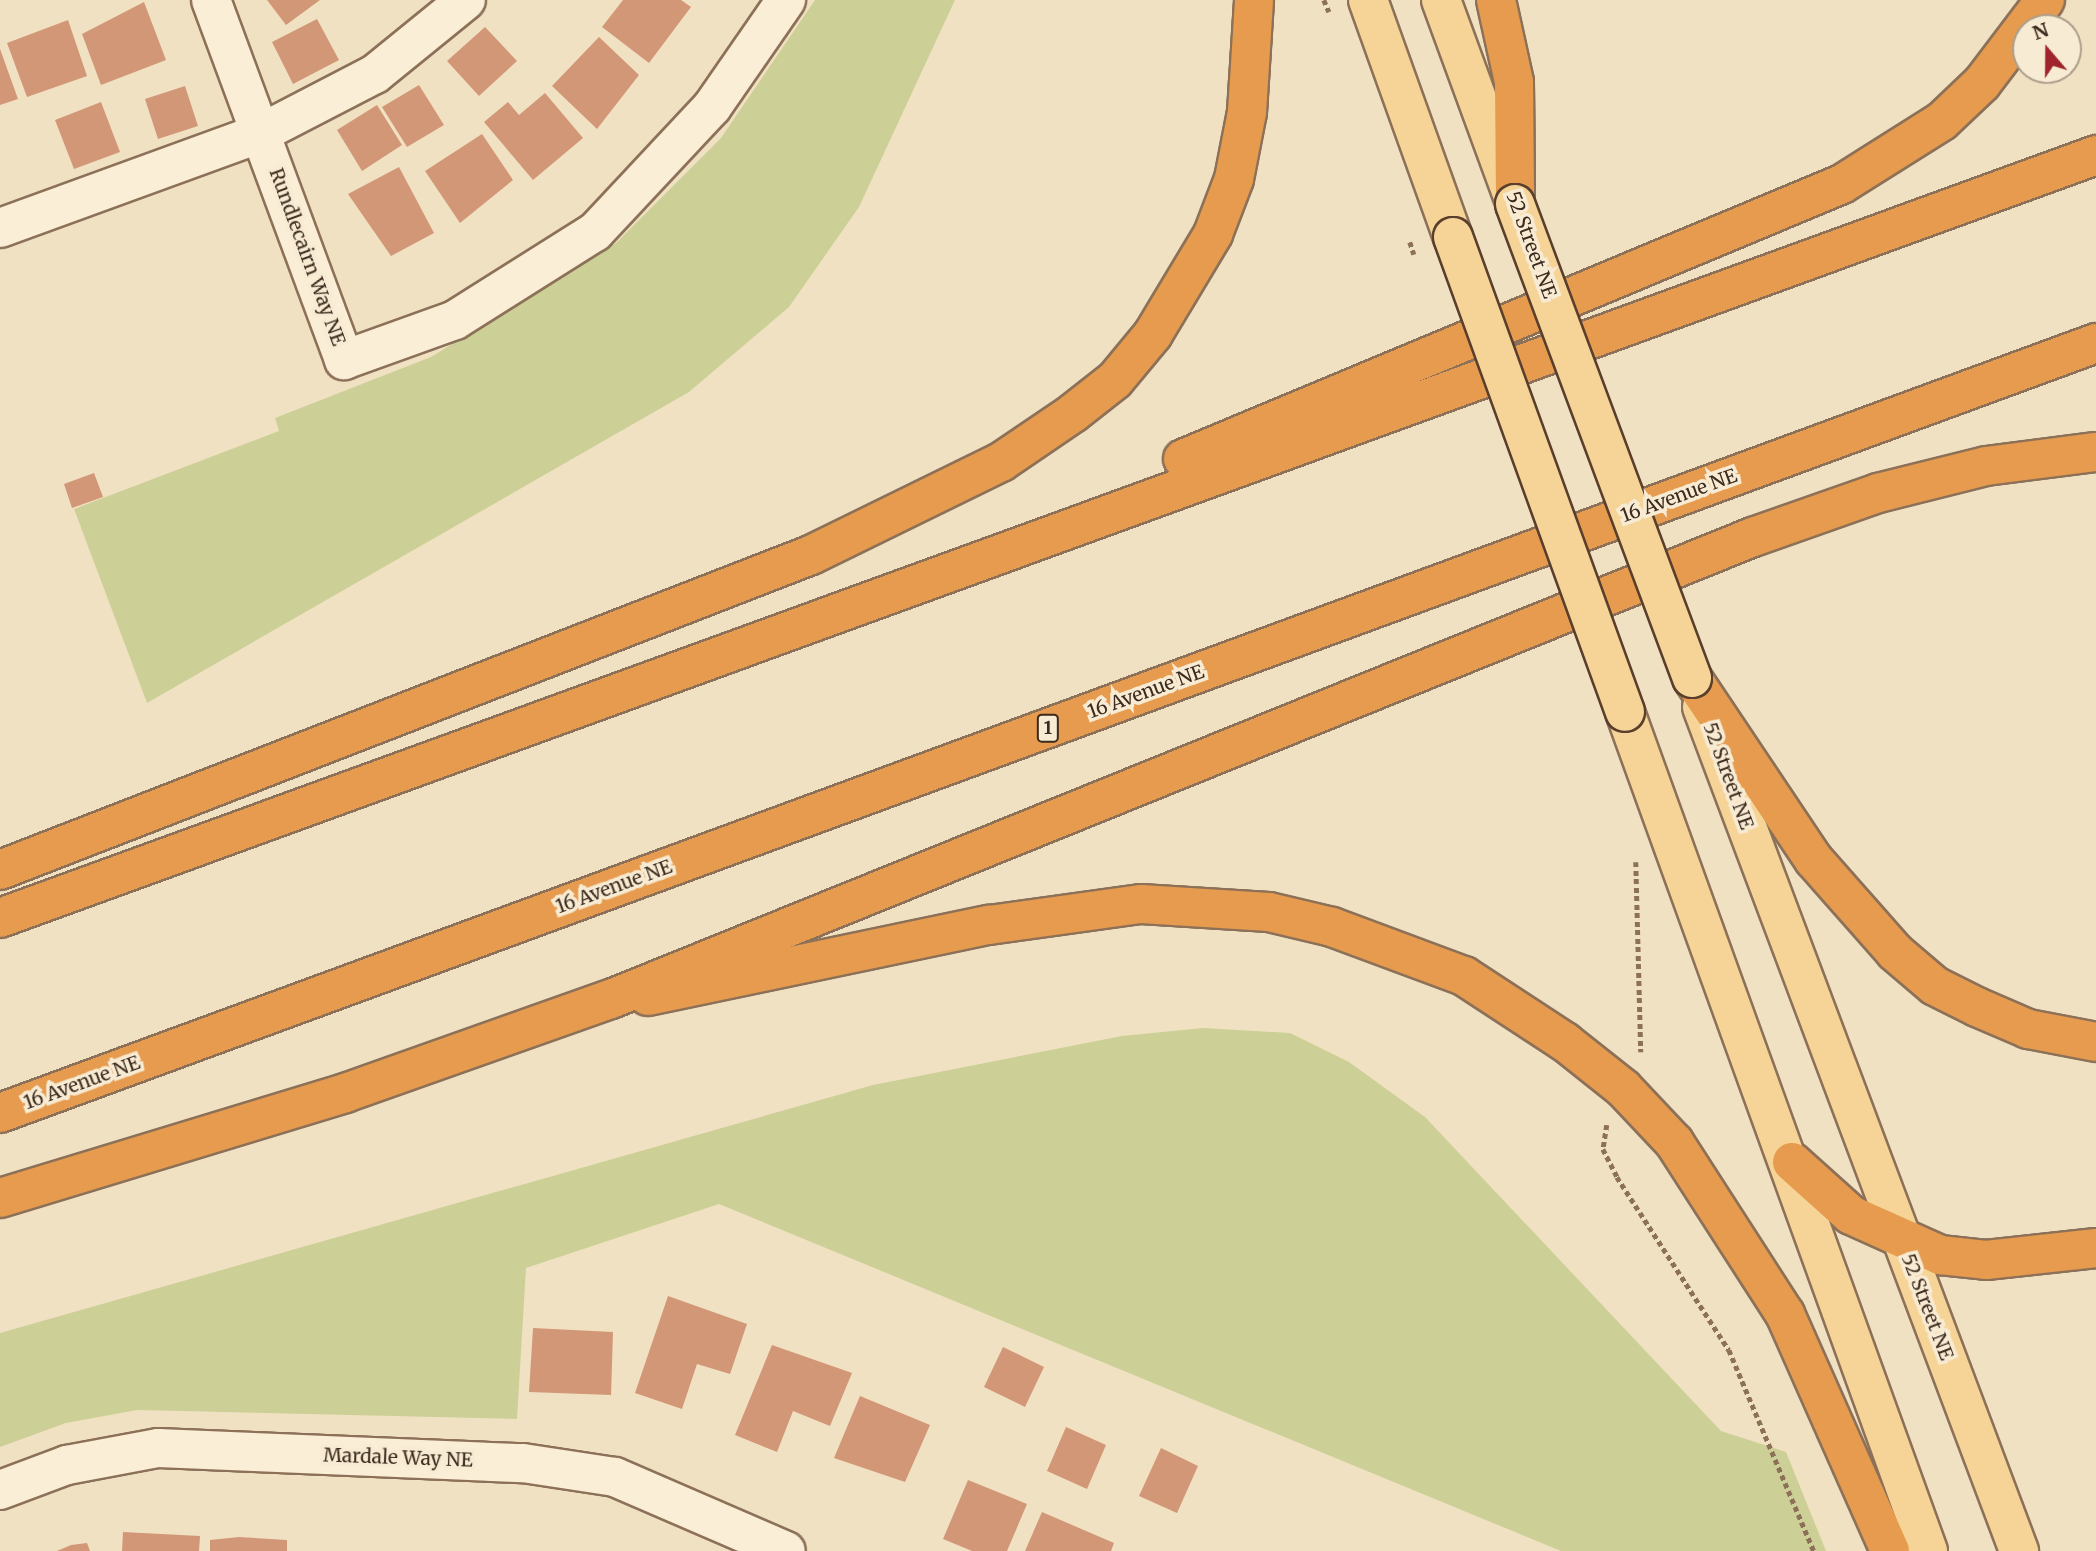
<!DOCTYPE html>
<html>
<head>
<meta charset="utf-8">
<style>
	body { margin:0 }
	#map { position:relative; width:2096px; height:1551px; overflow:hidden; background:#f1e1c3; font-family:Merriweather,serif }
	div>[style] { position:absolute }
	.green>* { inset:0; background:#ccd096 }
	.building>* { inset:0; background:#d29776 }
	.path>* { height:4.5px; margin-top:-2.25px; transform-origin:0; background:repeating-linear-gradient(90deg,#8c7158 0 5px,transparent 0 8.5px) }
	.roads { filter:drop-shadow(2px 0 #8c7158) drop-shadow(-2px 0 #8c7158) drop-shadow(0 2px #8c7158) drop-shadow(0 -2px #8c7158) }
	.minor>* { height:38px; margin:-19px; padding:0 19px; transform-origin:19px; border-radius:19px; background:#fbeed7 }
	.major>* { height:38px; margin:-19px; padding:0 19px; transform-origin:19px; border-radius:19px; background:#f6d498 }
	.highway>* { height:38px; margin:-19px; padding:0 19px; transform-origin:19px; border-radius:19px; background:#e69b4e }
	.bridges { filter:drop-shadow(2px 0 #5a3f2d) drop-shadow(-2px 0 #5a3f2d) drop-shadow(0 2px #5a3f2d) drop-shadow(0 -2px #5a3f2d) }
	.major-bridge>* { height:38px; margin:-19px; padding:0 19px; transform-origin:19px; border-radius:19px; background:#f6d498 }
	span { translate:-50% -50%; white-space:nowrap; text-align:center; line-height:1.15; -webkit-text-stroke:7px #f8ebd3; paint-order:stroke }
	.shield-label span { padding:2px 5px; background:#f8ebd3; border:2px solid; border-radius:5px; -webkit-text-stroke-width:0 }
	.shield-label { font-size:18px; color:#3b2a1d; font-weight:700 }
	.street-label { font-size:19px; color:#3b2a1d }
	.north { position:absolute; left:2012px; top:14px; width:70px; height:70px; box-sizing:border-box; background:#f8ebd3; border:2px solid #ac9e8a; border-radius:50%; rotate:340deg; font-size:19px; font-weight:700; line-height:28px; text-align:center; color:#3b2a1d }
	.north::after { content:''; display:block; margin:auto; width:24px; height:32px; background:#a0242b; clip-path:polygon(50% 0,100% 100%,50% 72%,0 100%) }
</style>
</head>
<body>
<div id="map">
	<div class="green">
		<div style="clip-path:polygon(815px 0,955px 0,859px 207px,789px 307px,689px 392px,147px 703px,74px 509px,279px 431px,275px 418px,431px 357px,616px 243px,721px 138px)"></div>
		<div style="clip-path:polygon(1203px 1028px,1290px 1033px,1349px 1062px,1425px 1117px,1721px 1431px,1786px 1452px,1826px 1551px,1561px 1551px,719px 1204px,526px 1268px,517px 1419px,137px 1410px,66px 1423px,0 1447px,0 1333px,873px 1085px,1122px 1036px)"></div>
	</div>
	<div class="building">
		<div style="clip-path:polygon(267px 0,320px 0,286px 25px)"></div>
		<div style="clip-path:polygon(623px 0,681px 0,691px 7px,649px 63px,602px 27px)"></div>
		<div style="clip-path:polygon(144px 2px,166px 60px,101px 85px,82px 34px)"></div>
		<div style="clip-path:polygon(317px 19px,339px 60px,293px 84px,272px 42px)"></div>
		<div style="clip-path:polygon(68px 20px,87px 76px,27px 97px,7px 43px)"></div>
		<div style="clip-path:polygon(485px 27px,517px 61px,479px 96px,447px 61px)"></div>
		<div style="clip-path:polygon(599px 37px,639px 75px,597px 129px,552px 86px)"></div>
		<div style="clip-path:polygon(0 49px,18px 99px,0 105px)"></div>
		<div style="clip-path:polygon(419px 85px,444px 125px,407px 147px,382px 107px)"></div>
		<div style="clip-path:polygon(185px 86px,198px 126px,158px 139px,145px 99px)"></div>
		<div style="clip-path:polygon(545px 93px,583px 138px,533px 180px,484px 122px,508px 102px,519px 115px)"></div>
		<div style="clip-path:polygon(101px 102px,120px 152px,74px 169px,55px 120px)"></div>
		<div style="clip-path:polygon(377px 105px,402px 145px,362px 171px,337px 130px)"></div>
		<div style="clip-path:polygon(482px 134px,513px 180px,460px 223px,425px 171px)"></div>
		<div style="clip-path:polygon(399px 167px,434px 233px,391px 256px,348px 194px)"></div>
		<div style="clip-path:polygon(94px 473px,103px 497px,72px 508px,64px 484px)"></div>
		<div style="clip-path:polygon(668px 1296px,747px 1324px,730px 1374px,697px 1364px,682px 1409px,635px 1393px)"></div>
		<div style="clip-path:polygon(533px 1328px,613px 1332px,611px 1395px,529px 1392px)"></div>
		<div style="clip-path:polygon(772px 1345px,852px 1373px,830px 1426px,793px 1411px,777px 1452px,735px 1435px)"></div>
		<div style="clip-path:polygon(1003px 1347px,1044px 1367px,1025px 1407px,984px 1387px)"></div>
		<div style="clip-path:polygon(860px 1396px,930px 1425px,905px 1482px,834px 1458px)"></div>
		<div style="clip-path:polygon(1066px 1427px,1106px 1445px,1087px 1489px,1047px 1471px)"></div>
		<div style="clip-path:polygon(1161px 1448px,1198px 1466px,1177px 1513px,1139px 1496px)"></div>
		<div style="clip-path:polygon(968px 1480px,1027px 1504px,1007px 1551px,972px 1551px,943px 1539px)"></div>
		<div style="clip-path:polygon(1042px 1512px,1114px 1543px,1111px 1551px,1025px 1551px)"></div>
		<div style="clip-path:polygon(123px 1532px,200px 1536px,199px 1551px,122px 1551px)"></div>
		<div style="clip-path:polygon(239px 1537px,287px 1540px,287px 1551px,210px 1551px,210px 1540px)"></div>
		<div style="clip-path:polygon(87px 1543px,90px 1551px,57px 1551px,71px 1545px)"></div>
	</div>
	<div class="path">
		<div style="left:1324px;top:0;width:13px;rotate:67deg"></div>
		<div style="left:1410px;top:242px;width:13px;rotate:72deg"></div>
		<div style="left:1636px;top:862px;width:190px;rotate:88.5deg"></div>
		<div style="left:1607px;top:1125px;width:24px;rotate:99deg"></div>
		<div style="left:1603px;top:1149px;width:31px;rotate:63deg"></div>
		<div style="left:1617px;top:1177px;width:206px;rotate:57.1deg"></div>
		<div style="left:1729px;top:1350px;width:218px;rotate:67.1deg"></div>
	</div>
	<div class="roads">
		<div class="minor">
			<div style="left:211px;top:0;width:384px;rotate:69.7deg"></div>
			<div style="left:344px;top:360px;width:118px;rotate:-19.8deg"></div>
			<div style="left:455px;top:320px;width:165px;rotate:-32.2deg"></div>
			<div style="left:595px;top:232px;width:171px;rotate:-46.9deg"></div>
			<div style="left:712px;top:107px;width:130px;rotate:-55.3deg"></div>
			<div style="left:0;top:228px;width:278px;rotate:-20deg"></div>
			<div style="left:261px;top:133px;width:128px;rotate:-27.4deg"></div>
			<div style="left:375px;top:74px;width:117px;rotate:-39.1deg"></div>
			<div style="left:0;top:1490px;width:72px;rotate:-20.5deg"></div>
			<div style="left:67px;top:1465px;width:93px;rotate:-10.6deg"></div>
			<div style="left:158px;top:1448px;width:365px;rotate:2.4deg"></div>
			<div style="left:523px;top:1463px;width:93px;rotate:8.7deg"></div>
			<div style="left:615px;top:1477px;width:186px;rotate:23.4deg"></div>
		</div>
		<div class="major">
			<div style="left:1368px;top:0;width:252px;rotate:70.3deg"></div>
			<div style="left:1441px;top:0;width:212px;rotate:69.9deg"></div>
			<div style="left:1702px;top:707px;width:902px;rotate:69.41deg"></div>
			<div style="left:1625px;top:712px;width:892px;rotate:70.14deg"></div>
		</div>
		<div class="highway">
			<div style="left:1496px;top:0;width:84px;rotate:77.6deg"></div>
			<div style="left:1514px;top:82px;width:122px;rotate:89.5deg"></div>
			<div style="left:1183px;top:459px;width:714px;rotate:-22.65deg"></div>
			<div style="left:1842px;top:184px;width:118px;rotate:-32.2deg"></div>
			<div style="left:1942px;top:121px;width:55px;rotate:-43.5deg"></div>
			<div style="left:1982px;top:83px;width:104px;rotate:-52.8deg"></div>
			<div style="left:1692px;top:678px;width:219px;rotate:56.2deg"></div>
			<div style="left:1814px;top:860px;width:123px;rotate:48.6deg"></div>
			<div style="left:1895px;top:952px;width:52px;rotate:40.4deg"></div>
			<div style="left:1935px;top:986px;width:47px;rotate:26.6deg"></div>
			<div style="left:1977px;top:1007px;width:56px;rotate:23.3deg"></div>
			<div style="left:2028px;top:1029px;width:69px;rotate:10.8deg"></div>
			<div style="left:0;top:870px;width:870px;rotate:-21.23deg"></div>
			<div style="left:811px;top:555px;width:212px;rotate:-26.1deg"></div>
			<div style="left:1001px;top:462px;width:87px;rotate:-34.2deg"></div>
			<div style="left:1073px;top:413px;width:53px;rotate:-38.2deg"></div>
			<div style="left:1115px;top:380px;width:60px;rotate:-50.4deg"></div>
			<div style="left:1153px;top:334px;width:117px;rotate:-59deg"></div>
			<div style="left:1213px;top:234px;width:59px;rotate:-69.1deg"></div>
			<div style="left:1234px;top:179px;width:68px;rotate:-79deg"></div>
			<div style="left:1247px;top:112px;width:112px;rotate:-86.4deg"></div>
			<div style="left:0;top:918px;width:2231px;rotate:-20deg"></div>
			<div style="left:648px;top:996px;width:348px;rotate:-11.8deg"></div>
			<div style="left:989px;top:925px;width:153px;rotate:-7.9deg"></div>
			<div style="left:1141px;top:904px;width:128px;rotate:3.6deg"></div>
			<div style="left:1269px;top:912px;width:65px;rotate:13.4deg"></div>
			<div style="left:1332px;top:927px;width:141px;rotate:20.4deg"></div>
			<div style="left:1464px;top:976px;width:121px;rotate:33.2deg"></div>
			<div style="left:1565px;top:1042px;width:75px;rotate:38.5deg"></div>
			<div style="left:1624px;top:1089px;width:73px;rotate:46.7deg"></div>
			<div style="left:1674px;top:1142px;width:205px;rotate:57.2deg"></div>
			<div style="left:1785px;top:1314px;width:259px;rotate:66.1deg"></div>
			<div style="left:0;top:1113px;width:2233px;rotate:-20.17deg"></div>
			<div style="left:1792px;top:1162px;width:79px;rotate:41.9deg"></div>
			<div style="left:1851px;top:1215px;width:98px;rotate:24.2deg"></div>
			<div style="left:1940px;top:1255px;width:46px;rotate:6.2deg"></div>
			<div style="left:1986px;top:1260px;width:111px;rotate:-6.2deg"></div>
			<div style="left:0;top:1198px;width:361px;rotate:-16.9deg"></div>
			<div style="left:345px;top:1093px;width:282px;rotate:-19.5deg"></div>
			<div style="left:611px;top:999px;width:1232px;rotate:-22.03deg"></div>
			<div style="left:1753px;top:537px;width:133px;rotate:-19.4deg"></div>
			<div style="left:1878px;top:493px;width:111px;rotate:-14deg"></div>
			<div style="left:1986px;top:466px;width:111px;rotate:-7.3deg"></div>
		</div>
	</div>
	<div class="bridges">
		<div class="major-bridge">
			<div style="left:1515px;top:204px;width:506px;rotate:69.52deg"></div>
			<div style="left:1453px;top:237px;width:505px;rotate:70.09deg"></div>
		</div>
	</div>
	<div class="shield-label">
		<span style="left:1048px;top:728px">1</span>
	</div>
	<div class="street-label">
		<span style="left:1531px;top:245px;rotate:70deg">52 Street NE</span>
		<span style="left:307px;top:257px;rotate:70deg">Rundlecairn Way NE</span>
		<span style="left:1679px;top:496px;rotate:-20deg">16 Avenue NE</span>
		<span style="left:1146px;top:692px;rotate:-20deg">16 Avenue NE</span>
		<span style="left:1728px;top:776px;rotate:70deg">52 Street NE</span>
		<span style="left:614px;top:887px;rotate:-20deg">16 Avenue NE</span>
		<span style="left:82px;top:1083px;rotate:-20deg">16 Avenue NE</span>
		<span style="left:1927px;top:1307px;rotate:69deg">52 Street NE</span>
		<span style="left:398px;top:1458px;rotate:2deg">Mardale Way NE</span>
	</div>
	<div class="north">N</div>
</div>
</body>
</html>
